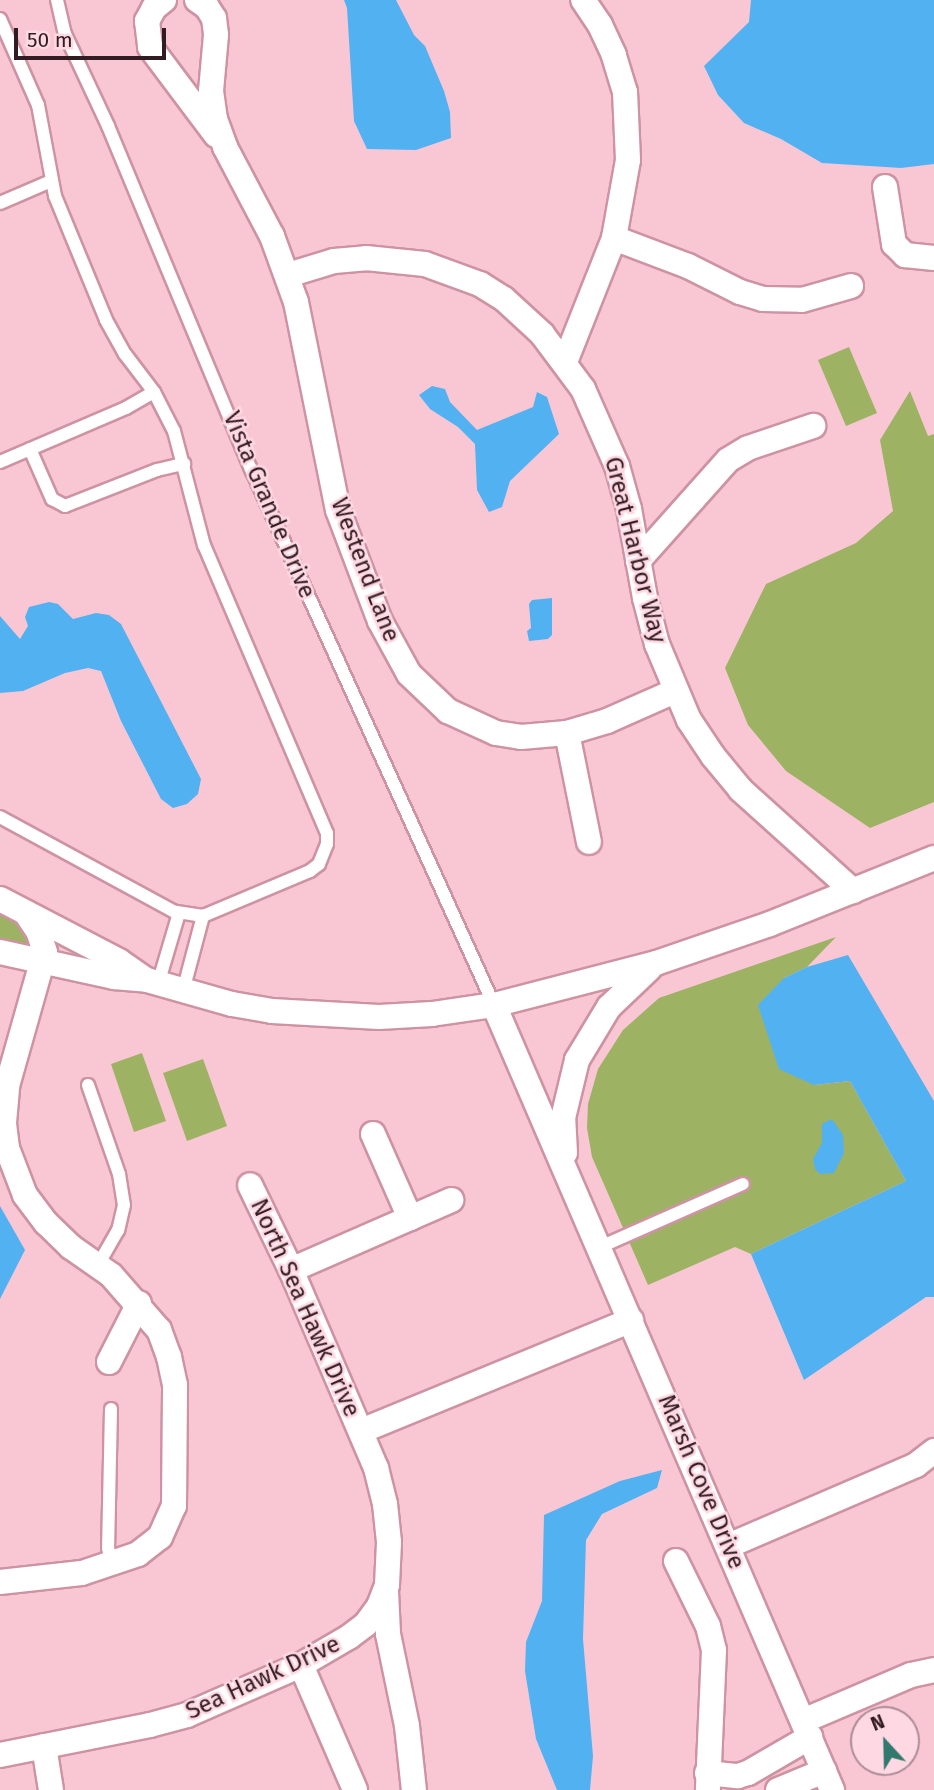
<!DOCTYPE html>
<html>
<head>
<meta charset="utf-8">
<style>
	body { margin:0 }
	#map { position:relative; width:934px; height:1790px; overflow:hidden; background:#f9c7d4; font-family:"Fira Sans",sans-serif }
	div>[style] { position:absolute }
	.green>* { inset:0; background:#9db263 }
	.water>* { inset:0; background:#52b1f1 }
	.roads { filter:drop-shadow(2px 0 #ce93a3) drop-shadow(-2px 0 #ce93a3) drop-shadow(0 2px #ce93a3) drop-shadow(0 -2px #ce93a3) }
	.service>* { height:12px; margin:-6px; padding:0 6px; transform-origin:6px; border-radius:6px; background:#fff }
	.minor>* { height:24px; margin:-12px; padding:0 12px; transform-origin:12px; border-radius:12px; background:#fff }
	span { translate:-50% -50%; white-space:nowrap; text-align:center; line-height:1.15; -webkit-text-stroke:5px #fed8e2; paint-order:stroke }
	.street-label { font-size:24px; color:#321c23 }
	.north { position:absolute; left:850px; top:1706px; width:70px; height:70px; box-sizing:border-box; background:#fed8e2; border:2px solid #ac8d96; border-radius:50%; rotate:338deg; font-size:19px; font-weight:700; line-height:28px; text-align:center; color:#321c23 }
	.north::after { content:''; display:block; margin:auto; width:24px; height:32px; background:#33786d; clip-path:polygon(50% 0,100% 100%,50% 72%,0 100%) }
	.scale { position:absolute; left:14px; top:28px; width:152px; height:32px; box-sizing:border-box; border:4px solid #321c23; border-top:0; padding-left:9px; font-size:21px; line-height:24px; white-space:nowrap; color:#321c23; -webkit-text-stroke:5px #fed8e2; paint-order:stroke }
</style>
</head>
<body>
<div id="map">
	<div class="green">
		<div style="clip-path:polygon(849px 347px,877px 413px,846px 426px,818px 360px)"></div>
		<div style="clip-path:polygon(910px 391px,928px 436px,934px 434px,934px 802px,870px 828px,786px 771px,748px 725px,725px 668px,766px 584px,856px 543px,893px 511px,880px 440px)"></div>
		<div style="clip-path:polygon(0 907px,11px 912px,37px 950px,0 945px)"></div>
		<div style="clip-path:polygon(836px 937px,807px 967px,784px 978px,814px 1085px,850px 1081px,906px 1181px,751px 1254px,735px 1247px,648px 1285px,592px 1157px,587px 1128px,588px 1104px,598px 1069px,623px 1030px,659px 998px)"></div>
		<div style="clip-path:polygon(142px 1053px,166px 1121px,134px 1132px,111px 1064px)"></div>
		<div style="clip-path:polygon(203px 1059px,227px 1126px,187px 1141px,163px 1073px)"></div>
	</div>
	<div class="water">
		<div style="clip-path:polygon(344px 0,396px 0,414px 35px,425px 46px,444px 91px,450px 112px,451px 138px,416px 150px,367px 149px,354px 121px,347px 8px)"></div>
		<div style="clip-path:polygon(751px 0,934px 0,934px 164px,901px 168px,822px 163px,781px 139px,744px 123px,718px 95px,704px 66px,749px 22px)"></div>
		<div style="clip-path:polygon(432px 386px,445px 389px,450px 402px,477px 430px,533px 407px,537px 392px,547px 397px,559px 434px,510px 481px,502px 507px,489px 512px,477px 490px,475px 444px,458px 427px,430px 409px,419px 395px)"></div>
		<div style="clip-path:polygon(552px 598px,552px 635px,548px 639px,529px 641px,527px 631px,531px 628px,529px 604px,532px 600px)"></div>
		<div style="clip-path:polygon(49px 602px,58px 604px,73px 619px,96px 613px,109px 615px,121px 624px,201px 779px,198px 794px,187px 804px,173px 808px,161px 799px,121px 721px,101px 671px,88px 668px,65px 673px,23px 691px,0 693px,0 616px,20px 639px,28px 626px,25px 617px,29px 607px)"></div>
		<div style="clip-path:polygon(848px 955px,934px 1101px,934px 1297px,926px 1297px,804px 1380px,751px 1254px,906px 1181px,850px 1081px,814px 1085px,779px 1069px,758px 1005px,784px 978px,807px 967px)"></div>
		<div style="clip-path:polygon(832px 1119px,843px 1135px,844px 1153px,834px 1173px,820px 1174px,815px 1169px,813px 1159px,822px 1143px,822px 1124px)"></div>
		<div style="clip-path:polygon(0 1206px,25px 1250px,0 1299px)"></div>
		<div style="clip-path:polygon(662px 1470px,657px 1488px,602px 1514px,586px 1540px,583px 1639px,593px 1756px,590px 1790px,557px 1790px,536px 1739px,525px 1671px,526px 1642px,542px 1601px,544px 1515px,620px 1481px)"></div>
	</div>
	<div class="roads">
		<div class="service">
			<div style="left:57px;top:0;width:35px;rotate:77deg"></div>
			<div style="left:65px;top:34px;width:102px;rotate:64.9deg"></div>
			<div style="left:108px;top:126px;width:372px;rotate:67.4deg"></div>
			<div style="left:251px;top:469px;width:589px;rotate:65.61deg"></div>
			<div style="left:0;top:19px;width:94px;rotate:66.2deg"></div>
			<div style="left:38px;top:105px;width:93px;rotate:79.4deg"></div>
			<div style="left:55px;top:196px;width:134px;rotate:67.6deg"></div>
			<div style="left:106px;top:320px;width:39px;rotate:61deg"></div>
			<div style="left:125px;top:354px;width:48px;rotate:52.7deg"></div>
			<div style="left:154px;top:392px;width:44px;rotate:62.9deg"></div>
			<div style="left:174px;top:431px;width:118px;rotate:75.3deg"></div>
			<div style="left:204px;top:545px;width:313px;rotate:66.9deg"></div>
			<div style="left:327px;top:833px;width:11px;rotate:90deg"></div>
			<div style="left:327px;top:844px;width:22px;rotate:112deg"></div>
			<div style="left:319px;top:864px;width:11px;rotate:142deg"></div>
			<div style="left:310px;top:871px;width:116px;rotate:157.2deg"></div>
			<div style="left:203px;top:916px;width:30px;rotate:-171deg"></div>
			<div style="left:173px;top:911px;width:197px;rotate:-151.5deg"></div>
			<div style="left:0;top:203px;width:56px;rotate:-23.3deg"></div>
			<div style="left:30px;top:449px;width:55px;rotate:66.3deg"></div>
			<div style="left:52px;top:499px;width:15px;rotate:28deg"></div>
			<div style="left:65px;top:506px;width:99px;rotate:-21.4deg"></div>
			<div style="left:157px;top:470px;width:28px;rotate:-13deg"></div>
			<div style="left:0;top:462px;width:137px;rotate:-23.2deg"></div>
			<div style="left:126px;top:408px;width:32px;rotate:-30deg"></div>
			<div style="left:158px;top:984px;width:74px;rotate:-73.5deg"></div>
			<div style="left:183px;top:991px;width:78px;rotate:-75.1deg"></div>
			<div style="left:88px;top:1085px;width:94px;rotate:70.8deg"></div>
			<div style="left:119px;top:1174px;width:31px;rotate:81deg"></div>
			<div style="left:124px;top:1205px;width:26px;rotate:103deg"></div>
			<div style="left:118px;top:1230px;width:40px;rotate:119.7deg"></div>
			<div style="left:600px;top:1247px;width:156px;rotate:-23.8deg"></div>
			<div style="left:111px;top:1409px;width:139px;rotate:91.2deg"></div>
			<div style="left:108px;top:1548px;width:16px;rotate:76deg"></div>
		</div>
		<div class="minor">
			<div style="left:164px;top:0;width:13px;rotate:141deg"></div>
			<div style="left:154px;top:8px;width:15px;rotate:118deg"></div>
			<div style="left:147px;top:21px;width:26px;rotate:83deg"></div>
			<div style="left:150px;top:47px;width:110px;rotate:53.1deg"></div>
			<div style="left:197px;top:0;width:12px;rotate:35deg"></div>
			<div style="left:207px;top:7px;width:13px;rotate:58deg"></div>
			<div style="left:214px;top:18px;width:17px;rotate:83deg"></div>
			<div style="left:216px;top:35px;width:56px;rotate:95.1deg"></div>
			<div style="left:211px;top:91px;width:28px;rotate:82deg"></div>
			<div style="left:215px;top:119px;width:30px;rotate:70deg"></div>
			<div style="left:225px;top:147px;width:101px;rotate:62.2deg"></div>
			<div style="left:272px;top:236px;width:70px;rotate:70deg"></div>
			<div style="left:296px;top:302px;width:212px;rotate:78.6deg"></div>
			<div style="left:338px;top:510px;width:119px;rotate:69.3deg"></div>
			<div style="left:380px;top:621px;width:60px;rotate:61.3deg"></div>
			<div style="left:409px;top:674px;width:54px;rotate:43.5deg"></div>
			<div style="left:448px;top:711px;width:53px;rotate:24.6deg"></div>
			<div style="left:496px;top:733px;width:25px;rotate:9deg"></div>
			<div style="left:521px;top:737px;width:46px;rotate:-5deg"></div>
			<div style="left:567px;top:733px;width:42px;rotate:-16.7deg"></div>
			<div style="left:607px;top:721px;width:74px;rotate:-23.8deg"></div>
			<div style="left:885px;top:187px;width:58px;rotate:81deg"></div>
			<div style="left:894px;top:244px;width:16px;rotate:45deg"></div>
			<div style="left:905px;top:255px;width:29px;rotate:6deg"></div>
			<div style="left:614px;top:238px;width:79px;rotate:20.7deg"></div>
			<div style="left:688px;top:266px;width:58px;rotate:26.6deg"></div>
			<div style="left:740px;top:292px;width:24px;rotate:17deg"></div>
			<div style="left:763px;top:299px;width:39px;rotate:1deg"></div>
			<div style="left:802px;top:300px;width:51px;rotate:-15.9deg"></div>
			<div style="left:288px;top:275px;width:48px;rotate:-16.9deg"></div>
			<div style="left:334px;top:261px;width:32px;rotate:-5deg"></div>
			<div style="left:366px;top:258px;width:59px;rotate:5.8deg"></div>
			<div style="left:425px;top:264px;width:59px;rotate:20deg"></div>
			<div style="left:480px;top:284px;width:28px;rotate:32deg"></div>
			<div style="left:504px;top:299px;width:52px;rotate:42.6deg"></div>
			<div style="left:542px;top:334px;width:69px;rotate:53.3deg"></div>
			<div style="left:583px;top:389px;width:84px;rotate:66.2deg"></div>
			<div style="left:617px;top:466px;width:45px;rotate:74.4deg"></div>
			<div style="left:629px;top:509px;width:90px;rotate:79.8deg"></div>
			<div style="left:645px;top:598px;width:48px;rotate:75.4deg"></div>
			<div style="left:657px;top:644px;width:82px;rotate:67.2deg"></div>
			<div style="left:689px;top:720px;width:43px;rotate:56.3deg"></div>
			<div style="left:713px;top:756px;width:44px;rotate:50.5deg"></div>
			<div style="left:741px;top:790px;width:151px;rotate:42deg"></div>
			<div style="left:565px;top:362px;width:133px;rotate:-68.4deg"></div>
			<div style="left:614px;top:238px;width:79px;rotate:-79.8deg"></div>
			<div style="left:628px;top:160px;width:68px;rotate:-92.5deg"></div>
			<div style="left:625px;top:92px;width:39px;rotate:-107deg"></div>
			<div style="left:614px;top:55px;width:33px;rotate:-115deg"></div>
			<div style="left:600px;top:25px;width:30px;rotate:-124deg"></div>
			<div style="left:638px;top:561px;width:135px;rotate:-48.3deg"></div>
			<div style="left:728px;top:460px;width:23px;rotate:-31deg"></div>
			<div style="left:748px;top:448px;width:69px;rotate:-18.7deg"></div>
			<div style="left:567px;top:733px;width:111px;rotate:78.6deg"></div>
			<div style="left:0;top:899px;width:134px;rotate:27.5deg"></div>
			<div style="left:119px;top:961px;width:29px;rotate:35deg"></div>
			<div style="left:0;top:952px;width:117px;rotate:12.4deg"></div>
			<div style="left:114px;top:977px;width:33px;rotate:5deg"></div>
			<div style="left:147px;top:980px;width:88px;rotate:15.8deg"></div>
			<div style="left:232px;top:1004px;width:41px;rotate:9.9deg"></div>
			<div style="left:272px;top:1011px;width:107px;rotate:3.2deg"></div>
			<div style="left:379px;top:1017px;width:53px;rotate:-3.2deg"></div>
			<div style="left:432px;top:1014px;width:63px;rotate:-8.3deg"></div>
			<div style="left:494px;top:1005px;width:167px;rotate:-14.5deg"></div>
			<div style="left:656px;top:963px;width:120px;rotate:-18.9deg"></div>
			<div style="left:770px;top:924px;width:177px;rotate:-21.9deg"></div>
			<div style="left:494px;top:1005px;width:855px;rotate:66.7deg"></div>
			<div style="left:373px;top:1134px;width:92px;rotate:66.2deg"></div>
			<div style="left:565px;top:1153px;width:35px;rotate:-93deg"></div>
			<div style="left:563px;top:1118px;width:60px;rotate:-76.4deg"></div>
			<div style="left:577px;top:1060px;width:62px;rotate:-58.9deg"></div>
			<div style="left:609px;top:1007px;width:55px;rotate:-43.5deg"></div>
			<div style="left:291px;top:1270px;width:175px;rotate:-23.6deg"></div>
			<div style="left:109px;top:1362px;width:66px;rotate:-63deg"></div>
			<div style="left:361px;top:1431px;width:292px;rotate:-22.3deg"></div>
			<div style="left:728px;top:1546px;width:205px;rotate:-23.3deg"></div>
			<div style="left:916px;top:1465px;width:23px;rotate:-38deg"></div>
			<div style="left:676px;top:1561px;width:72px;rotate:63.8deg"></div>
			<div style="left:708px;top:1626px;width:25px;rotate:76deg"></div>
			<div style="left:714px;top:1650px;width:140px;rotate:92.5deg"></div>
			<div style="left:0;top:1582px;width:82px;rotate:-6.3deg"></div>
			<div style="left:82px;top:1573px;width:59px;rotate:-18.7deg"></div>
			<div style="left:138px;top:1554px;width:28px;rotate:-38deg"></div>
			<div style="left:160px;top:1537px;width:34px;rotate:-66deg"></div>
			<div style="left:174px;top:1506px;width:121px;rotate:-89.5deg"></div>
			<div style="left:175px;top:1385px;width:29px;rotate:-102deg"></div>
			<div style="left:169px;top:1357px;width:29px;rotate:-110deg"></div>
			<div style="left:159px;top:1330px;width:73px;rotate:-131.1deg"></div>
			<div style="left:111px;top:1275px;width:49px;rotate:-145deg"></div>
			<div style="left:71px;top:1247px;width:35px;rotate:-136deg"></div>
			<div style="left:46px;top:1223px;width:35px;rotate:-127deg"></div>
			<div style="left:25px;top:1195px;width:50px;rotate:-111deg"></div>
			<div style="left:7px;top:1148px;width:25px;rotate:-97deg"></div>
			<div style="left:4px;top:1123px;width:37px;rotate:-85deg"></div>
			<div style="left:7px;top:1086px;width:139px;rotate:-74.2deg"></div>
			<div style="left:45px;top:952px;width:22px;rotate:-108deg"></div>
			<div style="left:38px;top:931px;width:22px;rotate:-124deg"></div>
			<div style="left:386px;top:1591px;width:43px;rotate:87.3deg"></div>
			<div style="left:388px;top:1634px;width:94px;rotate:78.3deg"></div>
			<div style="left:407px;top:1726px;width:64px;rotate:83.8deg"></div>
			<div style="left:301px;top:1665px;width:136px;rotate:66.6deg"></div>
			<div style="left:803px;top:1721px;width:117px;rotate:-23.1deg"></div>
			<div style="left:911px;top:1675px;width:24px;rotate:-12deg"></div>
			<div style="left:44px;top:1746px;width:45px;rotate:81deg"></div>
			<div style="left:0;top:1755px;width:153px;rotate:-11.3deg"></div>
			<div style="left:150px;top:1725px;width:38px;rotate:-15deg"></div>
			<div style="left:187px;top:1715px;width:124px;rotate:-23.7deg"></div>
			<div style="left:301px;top:1665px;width:56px;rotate:-30.3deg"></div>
			<div style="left:349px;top:1637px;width:21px;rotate:-37deg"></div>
			<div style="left:366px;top:1624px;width:22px;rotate:-54deg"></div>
			<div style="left:379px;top:1606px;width:22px;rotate:-69deg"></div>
			<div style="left:387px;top:1585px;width:43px;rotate:-87.3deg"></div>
			<div style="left:389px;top:1542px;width:38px;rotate:-96deg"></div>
			<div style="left:385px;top:1504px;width:37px;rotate:-104deg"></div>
			<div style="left:376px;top:1468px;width:215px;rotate:-113.2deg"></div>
			<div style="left:291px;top:1270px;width:94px;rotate:-115.8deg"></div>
			<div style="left:707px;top:1773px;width:31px;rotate:6deg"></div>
			<div style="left:738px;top:1776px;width:10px;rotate:-17deg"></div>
			<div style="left:748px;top:1773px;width:72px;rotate:-30.1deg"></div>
			<div style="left:778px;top:1790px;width:50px;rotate:-22.4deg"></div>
		</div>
	</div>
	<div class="street-label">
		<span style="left:269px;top:505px;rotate:67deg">Vista Grande Drive</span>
		<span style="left:635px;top:550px;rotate:76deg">Great Harbor Way</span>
		<span style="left:365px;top:570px;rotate:69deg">Westend Lane</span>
		<span style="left:305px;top:1308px;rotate:66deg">North Sea Hawk Drive</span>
		<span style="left:701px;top:1482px;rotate:67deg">Marsh Cove Drive</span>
		<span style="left:263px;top:1678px;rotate:-25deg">Sea Hawk Drive</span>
	</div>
	<div class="north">N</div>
	<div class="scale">50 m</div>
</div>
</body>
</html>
